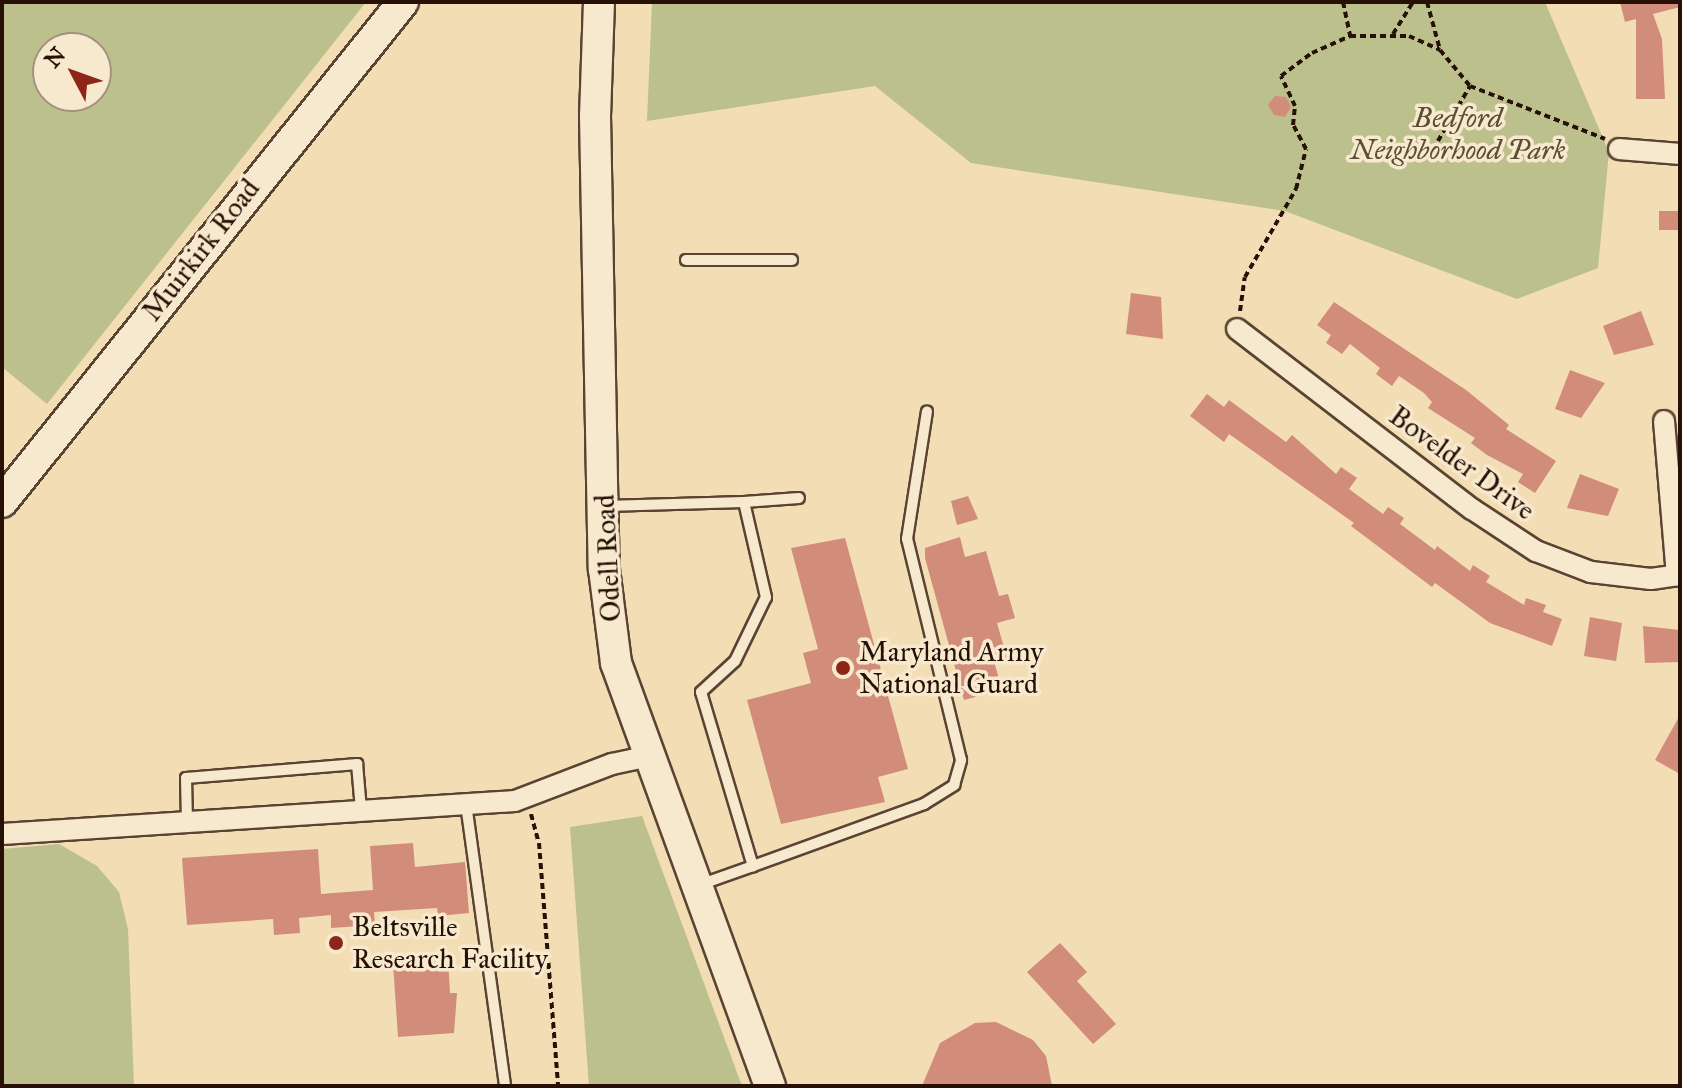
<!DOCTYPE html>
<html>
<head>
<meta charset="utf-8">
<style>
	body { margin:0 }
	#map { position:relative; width:1682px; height:1088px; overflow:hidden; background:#f2ddb4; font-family:"IM FELL Great Primer",serif }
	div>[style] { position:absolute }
	.green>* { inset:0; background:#bcc08c }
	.building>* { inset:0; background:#d28c7a }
	.path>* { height:4px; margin-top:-2px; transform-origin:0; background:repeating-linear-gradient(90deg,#271006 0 6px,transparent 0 10px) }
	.roads { filter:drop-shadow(2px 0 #5a4332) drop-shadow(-2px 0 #5a4332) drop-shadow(0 2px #5a4332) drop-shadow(0 -2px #5a4332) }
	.lane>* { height:10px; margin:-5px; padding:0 5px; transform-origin:5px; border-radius:5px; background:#f7e9ce }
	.street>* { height:20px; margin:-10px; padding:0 10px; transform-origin:10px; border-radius:10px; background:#f7e9ce }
	.secondary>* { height:30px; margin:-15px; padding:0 15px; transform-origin:15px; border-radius:15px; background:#f7e9ce }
	.dots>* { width:22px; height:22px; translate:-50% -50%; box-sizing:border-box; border:4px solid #f7e9ce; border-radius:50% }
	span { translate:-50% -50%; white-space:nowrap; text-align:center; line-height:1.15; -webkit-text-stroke:7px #f7e9ce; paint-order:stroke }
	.park-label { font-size:28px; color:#5b4e35; font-style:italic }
	.street-label { font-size:28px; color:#271006 }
	.poi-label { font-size:28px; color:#271006 }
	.left { translate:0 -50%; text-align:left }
	.frame { position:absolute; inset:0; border:4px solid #271006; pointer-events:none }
	.north { position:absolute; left:32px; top:32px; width:80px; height:80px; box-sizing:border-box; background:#f7e9ce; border:2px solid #a4927e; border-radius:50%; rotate:311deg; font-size:22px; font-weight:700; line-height:32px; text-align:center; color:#271006 }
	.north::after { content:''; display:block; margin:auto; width:28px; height:36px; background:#8f2418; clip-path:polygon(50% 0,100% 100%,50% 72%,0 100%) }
</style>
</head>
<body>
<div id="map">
	<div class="green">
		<div style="clip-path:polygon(evenodd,2px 2px,366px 2px,47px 404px,2px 367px,2px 2px,48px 48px,96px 48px,96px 96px,48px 96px,48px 48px)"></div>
		<div style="clip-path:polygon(652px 2px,1545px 2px,1609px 152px,1598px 268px,1517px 299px,1285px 211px,971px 163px,875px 86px,647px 121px)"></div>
		<div style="clip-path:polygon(642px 816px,742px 1086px,589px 1086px,570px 827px)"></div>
		<div style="clip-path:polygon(59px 844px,97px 866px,119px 892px,128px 929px,134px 1086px,2px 1086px,2px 849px)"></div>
	</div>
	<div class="building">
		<div style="clip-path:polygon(1620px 2px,1679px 2px,1680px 7px,1653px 14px,1662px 39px,1665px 99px,1636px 99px,1636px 19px,1625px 22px)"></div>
		<div style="clip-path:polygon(1275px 96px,1286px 97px,1291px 107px,1285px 117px,1274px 115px,1268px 105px)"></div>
		<div style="clip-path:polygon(1659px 211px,1680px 211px,1680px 230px,1659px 230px)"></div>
		<div style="clip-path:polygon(1131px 293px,1161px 297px,1163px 339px,1126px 334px)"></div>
		<div style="clip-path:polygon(1334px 302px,1466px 390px,1509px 425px,1506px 429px,1556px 461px,1535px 493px,1518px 482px,1523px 474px,1487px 455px,1471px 443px,1475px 438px,1428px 408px,1432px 402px,1424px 393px,1399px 376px,1392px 386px,1376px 374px,1380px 368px,1350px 344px,1342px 354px,1326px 343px,1331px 335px,1317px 325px)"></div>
		<div style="clip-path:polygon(1641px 311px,1654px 345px,1614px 355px,1603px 326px)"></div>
		<div style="clip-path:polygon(1570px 370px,1605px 383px,1581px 418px,1555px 409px)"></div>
		<div style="clip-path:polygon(1207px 394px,1224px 407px,1229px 400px,1286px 442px,1292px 435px,1336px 474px,1341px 467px,1357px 478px,1349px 489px,1383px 514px,1388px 507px,1404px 518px,1400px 524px,1435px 550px,1437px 546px,1470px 571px,1473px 565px,1490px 576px,1486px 582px,1524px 605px,1526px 598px,1546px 605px,1543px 612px,1562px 619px,1552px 646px,1490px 623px,1435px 583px,1432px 587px,1351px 526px,1354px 523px,1229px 434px,1224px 442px,1190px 416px)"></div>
		<div style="clip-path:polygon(1580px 474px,1619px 489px,1608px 516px,1567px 508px)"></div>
		<div style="clip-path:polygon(968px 496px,978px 519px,957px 525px,951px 501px)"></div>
		<div style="clip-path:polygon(960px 537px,965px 557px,986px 551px,999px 596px,1008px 594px,1015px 618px,997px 623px,1007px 658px,994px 661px,1002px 690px,964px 700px,925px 558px,925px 548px)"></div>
		<div style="clip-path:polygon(845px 538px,908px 769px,878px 777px,885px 802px,781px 824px,747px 700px,811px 683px,803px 653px,818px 649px,791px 548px)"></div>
		<div style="clip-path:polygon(1590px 617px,1622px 623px,1616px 661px,1584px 656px)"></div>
		<div style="clip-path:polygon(1643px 626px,1680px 630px,1680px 662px,1645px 663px)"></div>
		<div style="clip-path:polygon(1680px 715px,1680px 774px,1655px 760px)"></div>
		<div style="clip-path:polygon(413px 843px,415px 867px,465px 862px,469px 913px,438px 916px,437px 908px,374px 912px,375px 925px,331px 928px,331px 915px,299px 918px,300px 933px,274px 935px,273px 919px,187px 925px,182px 858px,318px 849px,321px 894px,373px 890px,370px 846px)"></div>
		<div style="clip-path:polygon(1060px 943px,1087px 972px,1077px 981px,1116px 1024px,1093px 1044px,1027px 972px)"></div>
		<div style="clip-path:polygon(448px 959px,450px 993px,457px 993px,454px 1033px,398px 1037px,393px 963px)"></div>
		<div style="clip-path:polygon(996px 1022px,1033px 1040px,1046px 1056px,1052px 1086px,922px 1086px,940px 1043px,975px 1023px)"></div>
	</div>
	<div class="path">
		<div style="left:1343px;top:2px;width:35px;rotate:78deg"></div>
		<div style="left:1427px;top:2px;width:50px;rotate:74.8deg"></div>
		<div style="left:1440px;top:50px;width:47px;rotate:50.2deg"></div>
		<div style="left:1470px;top:86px;width:145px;rotate:21.4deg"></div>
		<div style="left:1393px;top:34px;width:38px;rotate:-58deg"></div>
		<div style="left:1438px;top:141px;width:64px;rotate:-59.8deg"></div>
		<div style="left:1240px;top:311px;width:34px;rotate:-82deg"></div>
		<div style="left:1245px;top:277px;width:102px;rotate:-59.9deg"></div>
		<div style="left:1296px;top:189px;width:41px;rotate:-76deg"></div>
		<div style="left:1306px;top:149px;width:27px;rotate:-118deg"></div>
		<div style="left:1293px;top:125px;width:19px;rotate:-84deg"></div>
		<div style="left:1295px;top:106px;width:33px;rotate:-115deg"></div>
		<div style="left:1281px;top:76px;width:39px;rotate:-37deg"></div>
		<div style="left:1312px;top:53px;width:42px;rotate:-24.1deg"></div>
		<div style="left:1350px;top:36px;width:59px"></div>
		<div style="left:1409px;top:36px;width:34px;rotate:24deg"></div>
		<div style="left:531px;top:814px;width:30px;rotate:75deg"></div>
		<div style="left:539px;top:843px;width:244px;rotate:85.5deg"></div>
	</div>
	<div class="roads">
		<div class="lane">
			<div style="left:686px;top:260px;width:106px"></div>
			<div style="left:744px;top:502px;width:55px;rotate:-4.2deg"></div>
			<div style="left:605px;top:506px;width:139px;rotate:-1.6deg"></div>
			<div style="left:744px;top:502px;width:98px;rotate:77deg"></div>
			<div style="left:766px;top:597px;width:71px;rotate:115.8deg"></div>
			<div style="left:735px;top:661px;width:46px;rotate:137.6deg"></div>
			<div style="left:701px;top:692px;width:182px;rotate:73.4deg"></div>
			<div style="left:753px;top:866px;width:57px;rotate:160.6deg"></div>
			<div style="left:466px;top:804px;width:285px;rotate:82.1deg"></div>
			<div style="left:187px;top:822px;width:44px;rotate:-91.3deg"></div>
			<div style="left:186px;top:778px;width:172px;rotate:-4.7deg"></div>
			<div style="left:357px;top:764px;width:46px;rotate:85deg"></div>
			<div style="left:753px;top:866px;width:182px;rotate:-19.9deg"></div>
			<div style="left:924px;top:804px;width:36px;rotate:-32deg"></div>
			<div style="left:954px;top:785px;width:26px;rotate:-74deg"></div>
			<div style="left:961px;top:760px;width:228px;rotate:-103.7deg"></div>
			<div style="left:907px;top:539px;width:129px;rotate:-81.1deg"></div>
		</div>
		<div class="street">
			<div style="left:1619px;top:149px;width:61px;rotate:4.7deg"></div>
			<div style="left:1237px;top:329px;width:296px;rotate:37.5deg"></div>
			<div style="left:1472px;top:509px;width:77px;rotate:33.3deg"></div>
			<div style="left:1536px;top:551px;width:59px;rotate:20.9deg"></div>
			<div style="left:1591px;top:572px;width:60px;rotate:6.7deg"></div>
			<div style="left:1651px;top:579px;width:29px;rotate:-8deg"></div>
			<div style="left:1664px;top:421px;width:155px;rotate:85.2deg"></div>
			<div style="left:2px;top:834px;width:514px;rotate:-3.68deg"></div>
			<div style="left:515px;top:801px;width:104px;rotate:-20.9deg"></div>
			<div style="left:612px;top:764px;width:35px;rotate:-12deg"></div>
		</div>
		<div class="secondary">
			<div style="left:599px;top:2px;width:114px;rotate:92deg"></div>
			<div style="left:595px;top:116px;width:453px;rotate:88.9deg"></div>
			<div style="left:604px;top:569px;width:95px;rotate:82.7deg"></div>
			<div style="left:616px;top:663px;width:450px;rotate:70deg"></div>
			<div style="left:2px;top:502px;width:641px;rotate:-51.27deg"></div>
		</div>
	</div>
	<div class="dots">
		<div style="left:843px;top:668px;background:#8f2418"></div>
		<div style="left:336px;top:943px;background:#8f2418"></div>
	</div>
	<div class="park-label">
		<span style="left:1458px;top:134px">Bedford<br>Neighborhood Park</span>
	</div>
	<div class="street-label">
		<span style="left:201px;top:250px;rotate:-52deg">Muirkirk Road</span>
		<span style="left:1462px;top:463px;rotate:36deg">Bovelder Drive</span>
		<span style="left:608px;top:558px;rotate:-93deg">Odell Road</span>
	</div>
	<div class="poi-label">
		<span class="left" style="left:859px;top:668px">Maryland Army<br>National Guard</span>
		<span class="left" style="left:352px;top:943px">Beltsville<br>Research Facility</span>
	</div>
	<div class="frame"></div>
	<div class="north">N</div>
</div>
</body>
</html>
